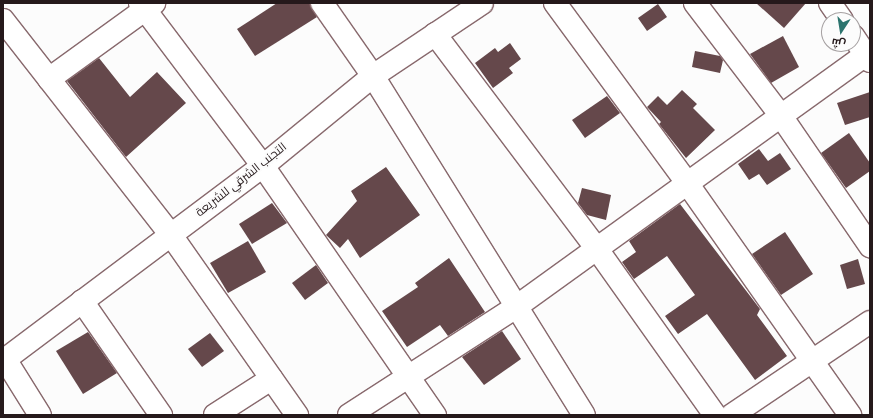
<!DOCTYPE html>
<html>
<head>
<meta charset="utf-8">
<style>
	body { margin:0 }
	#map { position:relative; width:873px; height:418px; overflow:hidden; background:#fcfcfc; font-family:Overpass,Cairo,sans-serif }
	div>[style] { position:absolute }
	.building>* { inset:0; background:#65484b }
	.roads { filter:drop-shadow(1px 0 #88696d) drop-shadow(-1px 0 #88696d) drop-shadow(0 1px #88696d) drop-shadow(0 -1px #88696d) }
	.minor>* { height:22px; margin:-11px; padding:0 11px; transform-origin:11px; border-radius:11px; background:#fff }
	.major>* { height:22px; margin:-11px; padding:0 11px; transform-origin:11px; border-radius:11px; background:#fff }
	span { translate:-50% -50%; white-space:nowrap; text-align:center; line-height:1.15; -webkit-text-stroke:4px #fcfcfc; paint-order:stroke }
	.street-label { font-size:12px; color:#25191b }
	.frame { position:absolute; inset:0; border:4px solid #25191b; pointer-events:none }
	.north { position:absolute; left:821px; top:12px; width:40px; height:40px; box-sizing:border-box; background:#fcfcfc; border:1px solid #a6a1a2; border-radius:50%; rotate:192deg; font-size:11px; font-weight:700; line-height:16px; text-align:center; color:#25191b }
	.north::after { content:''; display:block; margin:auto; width:14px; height:18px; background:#2c746e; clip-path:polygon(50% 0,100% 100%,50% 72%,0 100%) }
</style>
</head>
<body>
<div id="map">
	<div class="building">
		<div style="clip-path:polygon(277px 3px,310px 3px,317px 17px,255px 56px,237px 29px)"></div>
		<div style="clip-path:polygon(756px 3px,806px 3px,784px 28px)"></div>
		<div style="clip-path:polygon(658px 4px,667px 17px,647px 31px,638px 18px)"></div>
		<div style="clip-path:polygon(783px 36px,799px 67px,771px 83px,750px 54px)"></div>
		<div style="clip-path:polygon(510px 43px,521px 59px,509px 68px,513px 73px,493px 88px,475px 63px,495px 48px,498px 52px)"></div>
		<div style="clip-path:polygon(695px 51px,720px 56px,723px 60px,720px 73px,692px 67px)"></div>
		<div style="clip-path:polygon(99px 58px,130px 97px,157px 72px,186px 103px,126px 157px,67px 81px)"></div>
		<div style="clip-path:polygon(682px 90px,697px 104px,693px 108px,715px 130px,686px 158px,659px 124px,661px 122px,647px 107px,658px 96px,667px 105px)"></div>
		<div style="clip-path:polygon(870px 92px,870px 117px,845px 125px,837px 103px)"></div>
		<div style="clip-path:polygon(607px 96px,620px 113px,585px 138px,572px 120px)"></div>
		<div style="clip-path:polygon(849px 133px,870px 163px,870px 171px,846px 188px,821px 153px)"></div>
		<div style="clip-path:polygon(759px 149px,768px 161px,780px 153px,791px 169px,767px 185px,759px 174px,749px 180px,738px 164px)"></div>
		<div style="clip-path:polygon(386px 167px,420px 215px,360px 258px,348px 239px,340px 248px,326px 235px,357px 201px,351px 191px)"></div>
		<div style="clip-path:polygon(582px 188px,611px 195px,606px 220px,587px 215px,578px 203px)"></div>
		<div style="clip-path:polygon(272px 203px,287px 223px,252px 244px,239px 224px)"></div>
		<div style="clip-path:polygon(680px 204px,760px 309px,757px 315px,787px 356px,755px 380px,707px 314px,678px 334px,665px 316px,695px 295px,667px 256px,634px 279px,622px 262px,636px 252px,629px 241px)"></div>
		<div style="clip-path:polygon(785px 232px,813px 274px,781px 295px,752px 254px)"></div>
		<div style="clip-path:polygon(248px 241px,266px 272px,228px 293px,210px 263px)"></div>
		<div style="clip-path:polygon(449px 258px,485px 312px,448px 336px,440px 325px,407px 347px,382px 311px,418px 287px,415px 283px)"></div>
		<div style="clip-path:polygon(858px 259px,865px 284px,847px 289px,840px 265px)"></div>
		<div style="clip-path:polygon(316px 265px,328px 283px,305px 300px,292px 283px)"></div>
		<div style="clip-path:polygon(502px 331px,521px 359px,484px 385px,462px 357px)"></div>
		<div style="clip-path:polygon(88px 332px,117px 373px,83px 394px,56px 351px)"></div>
		<div style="clip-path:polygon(210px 333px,224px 351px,202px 367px,188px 349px)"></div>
	</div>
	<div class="roads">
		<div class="minor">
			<div style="left:140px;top:3px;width:204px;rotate:53deg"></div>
			<div style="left:263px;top:166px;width:303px;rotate:55.4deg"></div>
			<div style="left:322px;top:3px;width:89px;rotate:55.1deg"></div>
			<div style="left:373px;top:76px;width:399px;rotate:58.1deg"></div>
			<div style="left:555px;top:3px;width:223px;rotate:53.7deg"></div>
			<div style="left:687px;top:183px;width:284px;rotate:54.9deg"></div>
			<div style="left:695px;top:3px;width:142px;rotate:52.7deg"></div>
			<div style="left:781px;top:116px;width:158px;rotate:55.6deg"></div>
			<div style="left:830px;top:3px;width:21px;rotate:55deg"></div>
			<div style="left:3px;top:20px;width:273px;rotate:52deg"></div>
			<div style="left:171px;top:235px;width:220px;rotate:55deg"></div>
			<div style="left:435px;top:34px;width:269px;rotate:53deg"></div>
			<div style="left:597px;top:249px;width:204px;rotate:54.6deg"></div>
			<div style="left:853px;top:36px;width:30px;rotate:56deg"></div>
			<div style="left:49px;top:79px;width:130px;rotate:-35.9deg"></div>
			<div style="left:82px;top:301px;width:139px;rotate:55.3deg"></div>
			<div style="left:5px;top:359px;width:66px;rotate:58deg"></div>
			<div style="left:215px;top:415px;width:67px;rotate:-32.7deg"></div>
			<div style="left:349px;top:415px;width:199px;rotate:-32.9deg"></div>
			<div style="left:516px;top:307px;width:436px;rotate:-35.8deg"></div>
			<div style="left:732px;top:415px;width:166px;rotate:-34deg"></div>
		</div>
		<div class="major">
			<div style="left:3px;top:361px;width:325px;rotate:-36.9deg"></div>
			<div style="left:263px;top:166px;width:142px;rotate:-39.3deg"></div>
			<div style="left:373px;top:76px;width:131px;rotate:-33.8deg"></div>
		</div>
	</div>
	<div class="street-label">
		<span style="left:242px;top:181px;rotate:-38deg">التجنب الشرقي للشريعة</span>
	</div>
	<div class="frame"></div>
	<div class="north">ش</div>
</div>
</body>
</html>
